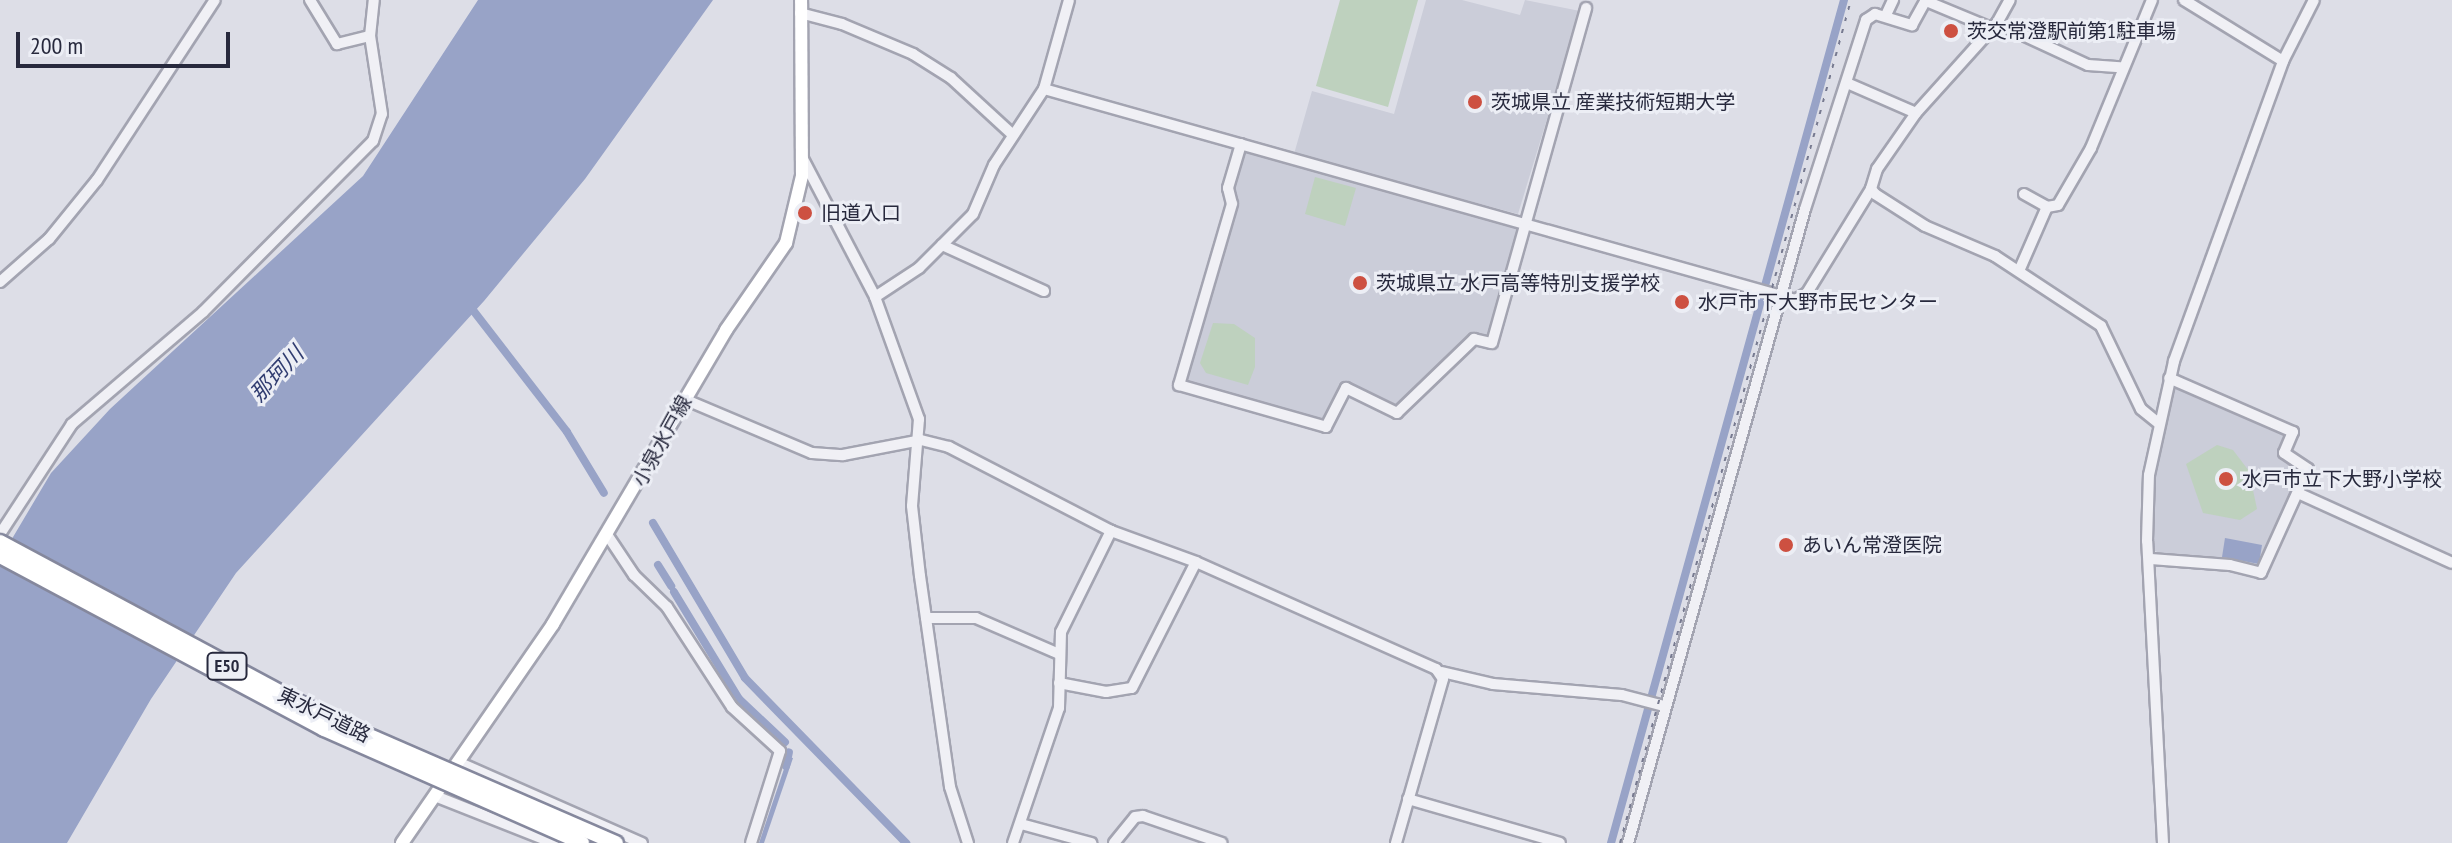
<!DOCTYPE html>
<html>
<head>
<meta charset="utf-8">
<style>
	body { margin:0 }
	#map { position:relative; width:2452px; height:843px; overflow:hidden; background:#dddee7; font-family:"PT Sans Narrow","Noto Sans JP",sans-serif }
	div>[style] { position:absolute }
	.built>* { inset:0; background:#cbcdd9 }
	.green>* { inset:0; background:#bed1be }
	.water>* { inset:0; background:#98a3c7 }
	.canal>* { height:8px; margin:-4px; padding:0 4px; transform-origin:4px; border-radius:4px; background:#98a3c7 }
	.roads { filter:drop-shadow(2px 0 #a3a4b1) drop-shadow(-2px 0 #a3a4b1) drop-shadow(0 2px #a3a4b1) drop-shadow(0 -2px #a3a4b1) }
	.minor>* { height:10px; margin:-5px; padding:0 5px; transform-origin:5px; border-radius:5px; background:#f0f0f5 }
	.major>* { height:12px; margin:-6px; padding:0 6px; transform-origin:6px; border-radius:6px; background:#fff }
	.rail>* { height:2px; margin-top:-1px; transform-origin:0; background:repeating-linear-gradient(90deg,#777a90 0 4px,transparent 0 12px) }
	.bridges { filter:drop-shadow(2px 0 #85889d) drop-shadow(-2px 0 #85889d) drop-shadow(0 2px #85889d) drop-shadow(0 -2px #85889d) }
	.highway-bridge>* { height:14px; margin:-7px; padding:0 7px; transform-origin:7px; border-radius:7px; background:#fff }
	.dots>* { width:22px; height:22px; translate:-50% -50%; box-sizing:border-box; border:4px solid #eceef5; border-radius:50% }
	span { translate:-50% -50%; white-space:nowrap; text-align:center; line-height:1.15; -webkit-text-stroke:6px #eceef5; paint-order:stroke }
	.shield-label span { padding:2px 6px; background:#eceef5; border:2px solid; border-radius:6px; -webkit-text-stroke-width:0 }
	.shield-label { font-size:18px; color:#27293d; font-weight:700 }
	.poi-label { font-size:20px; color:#27293d }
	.left { translate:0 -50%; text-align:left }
	.street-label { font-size:20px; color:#27293d }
	.water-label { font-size:22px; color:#313d71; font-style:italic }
	.scale { position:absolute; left:16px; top:32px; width:214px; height:36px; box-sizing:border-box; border:4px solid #27293d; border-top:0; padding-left:10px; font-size:24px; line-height:28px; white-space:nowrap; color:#27293d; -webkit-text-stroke:6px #eceef5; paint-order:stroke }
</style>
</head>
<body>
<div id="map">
	<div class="built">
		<div style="clip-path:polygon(1426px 0,1462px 0,1520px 15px,1525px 0,1580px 11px,1518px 214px,1294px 154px,1312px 91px,1394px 114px)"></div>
		<div style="clip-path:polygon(1247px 149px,1518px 225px,1491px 336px,1470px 335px,1397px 408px,1344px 383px,1320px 422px,1186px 382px,1237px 204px,1233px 187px)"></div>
		<div style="clip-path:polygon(2175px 384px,2288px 433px,2281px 454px,2304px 471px,2261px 569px,2168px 557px,2153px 550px,2151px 487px)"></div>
	</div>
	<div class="green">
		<div style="clip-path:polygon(1340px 0,1418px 0,1388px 107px,1316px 86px)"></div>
		<div style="clip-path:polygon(1315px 177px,1356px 188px,1345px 226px,1305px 214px)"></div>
		<div style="clip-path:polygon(1213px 323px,1234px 324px,1255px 338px,1255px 367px,1248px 385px,1206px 373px,1200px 363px)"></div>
		<div style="clip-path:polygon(2217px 445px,2233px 450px,2249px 471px,2257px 509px,2240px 520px,2203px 513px,2186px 464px)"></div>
	</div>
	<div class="water">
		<div style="clip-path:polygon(478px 0,713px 0,585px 179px,484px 301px,236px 573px,151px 699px,67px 843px,0 843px,0 559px,51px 473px,110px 409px,363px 176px)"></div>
		<div style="clip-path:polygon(2225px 538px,2262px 545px,2259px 564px,2222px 557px)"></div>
		<div style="clip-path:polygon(788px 757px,793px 758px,764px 843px,759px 843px)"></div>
	</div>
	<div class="canal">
		<div style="left:469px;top:305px;width:160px;rotate:52.3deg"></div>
		<div style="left:567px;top:432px;width:71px;rotate:58.8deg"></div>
		<div style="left:653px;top:523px;width:180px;rotate:59.3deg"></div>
		<div style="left:745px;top:678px;width:231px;rotate:45.7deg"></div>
		<div style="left:658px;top:565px;width:25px;rotate:58deg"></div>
		<div style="left:674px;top:592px;width:125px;rotate:58.7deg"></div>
		<div style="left:739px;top:699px;width:63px;rotate:43.1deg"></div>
		<div style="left:786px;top:766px;width:14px;rotate:-78deg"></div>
		<div style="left:1611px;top:843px;width:875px;rotate:-74.55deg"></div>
	</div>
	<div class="roads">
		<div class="minor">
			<div style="left:310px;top:0;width:52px;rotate:58.5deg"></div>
			<div style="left:337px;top:44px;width:34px;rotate:-14deg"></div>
			<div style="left:2184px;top:0;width:116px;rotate:31.6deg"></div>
			<div style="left:1926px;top:1px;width:70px;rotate:22.6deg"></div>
			<div style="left:800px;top:13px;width:43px;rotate:14.7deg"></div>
			<div style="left:842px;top:24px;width:77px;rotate:22.9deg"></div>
			<div style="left:913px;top:54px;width:45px;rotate:32.3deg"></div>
			<div style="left:951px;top:78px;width:84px;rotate:42.6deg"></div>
			<div style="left:1886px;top:15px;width:17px;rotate:-65deg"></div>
			<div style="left:1997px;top:23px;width:100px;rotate:24.8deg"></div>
			<div style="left:2088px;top:65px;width:32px;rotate:4deg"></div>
			<div style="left:1847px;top:83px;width:75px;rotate:23.5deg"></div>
			<div style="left:1916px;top:113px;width:68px;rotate:124.9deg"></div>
			<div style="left:1877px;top:169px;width:21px;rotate:107deg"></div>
			<div style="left:1871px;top:189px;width:6px;rotate:51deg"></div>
			<div style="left:1875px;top:194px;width:59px;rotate:32.6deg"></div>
			<div style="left:1925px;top:226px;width:76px;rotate:23.2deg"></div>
			<div style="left:1995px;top:256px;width:127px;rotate:33.4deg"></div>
			<div style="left:2101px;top:326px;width:92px;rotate:64.3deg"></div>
			<div style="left:2141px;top:409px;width:22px;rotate:39deg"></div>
			<div style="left:1044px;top:89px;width:780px;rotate:15.69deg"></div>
			<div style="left:1795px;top:300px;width:14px;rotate:-30deg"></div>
			<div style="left:1807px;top:293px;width:122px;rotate:-58.4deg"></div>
			<div style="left:1916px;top:113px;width:121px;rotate:-48deg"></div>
			<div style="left:1997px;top:23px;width:26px;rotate:-61deg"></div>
			<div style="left:1241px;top:144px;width:46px;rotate:106.5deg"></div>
			<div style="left:1228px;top:188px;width:16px;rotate:76deg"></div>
			<div style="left:1232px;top:204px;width:189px;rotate:106.3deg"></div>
			<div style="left:1179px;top:385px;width:153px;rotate:15.9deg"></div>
			<div style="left:1326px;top:427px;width:44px;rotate:-62.9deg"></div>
			<div style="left:1346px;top:388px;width:57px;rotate:26.1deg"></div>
			<div style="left:1397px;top:413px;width:107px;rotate:-43.9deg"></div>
			<div style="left:1474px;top:339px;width:18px;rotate:13deg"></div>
			<div style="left:1492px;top:343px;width:348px;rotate:-74.3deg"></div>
			<div style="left:803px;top:159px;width:156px;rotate:62.4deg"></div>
			<div style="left:875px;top:297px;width:130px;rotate:70.2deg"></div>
			<div style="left:919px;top:419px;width:87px;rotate:94.6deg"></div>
			<div style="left:912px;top:506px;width:70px;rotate:83.5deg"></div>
			<div style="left:920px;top:576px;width:213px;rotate:81.9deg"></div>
			<div style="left:950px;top:787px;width:59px;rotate:72.2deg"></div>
			<div style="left:2024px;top:194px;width:26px;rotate:29deg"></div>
			<div style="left:2047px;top:207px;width:11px;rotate:-10deg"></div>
			<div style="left:2058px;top:205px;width:66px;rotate:-59.9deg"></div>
			<div style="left:2091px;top:148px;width:160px;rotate:-67.6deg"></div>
			<div style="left:942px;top:245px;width:112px;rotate:24.3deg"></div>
			<div style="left:2019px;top:271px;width:70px;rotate:-66.4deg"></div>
			<div style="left:0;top:282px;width:65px;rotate:-41.3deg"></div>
			<div style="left:49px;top:239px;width:76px;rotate:-50.9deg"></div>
			<div style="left:97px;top:180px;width:215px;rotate:-56.8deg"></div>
			<div style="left:875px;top:297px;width:53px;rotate:-33.4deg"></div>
			<div style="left:919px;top:268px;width:76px;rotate:-45deg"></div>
			<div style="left:973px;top:214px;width:53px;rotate:-66.8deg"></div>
			<div style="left:994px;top:165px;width:91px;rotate:-56.7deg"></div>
			<div style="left:1044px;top:89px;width:92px;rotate:-74.3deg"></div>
			<div style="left:684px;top:399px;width:139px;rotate:22.9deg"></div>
			<div style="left:812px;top:453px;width:31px;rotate:4deg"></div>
			<div style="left:843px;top:455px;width:79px;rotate:-10.9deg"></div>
			<div style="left:921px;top:440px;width:29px;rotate:14deg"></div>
			<div style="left:949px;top:447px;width:182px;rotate:27.4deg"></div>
			<div style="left:1111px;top:531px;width:90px;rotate:20deg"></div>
			<div style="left:1196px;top:562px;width:263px;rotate:24deg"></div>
			<div style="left:1436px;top:669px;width:12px;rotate:55deg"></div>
			<div style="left:1443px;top:679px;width:171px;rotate:106deg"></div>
			<div style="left:2298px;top:493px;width:169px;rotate:24.4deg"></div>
			<div style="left:0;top:534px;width:131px;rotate:-56.8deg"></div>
			<div style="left:72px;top:424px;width:172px;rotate:-40.5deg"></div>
			<div style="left:203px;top:312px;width:241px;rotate:-45.2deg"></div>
			<div style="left:373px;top:141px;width:28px;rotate:-72deg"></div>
			<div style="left:382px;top:114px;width:79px;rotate:-98.7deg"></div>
			<div style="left:370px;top:36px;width:36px;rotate:-84deg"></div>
			<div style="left:608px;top:536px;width:47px;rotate:56.3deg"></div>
			<div style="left:634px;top:575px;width:46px;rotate:44.1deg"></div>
			<div style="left:667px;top:607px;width:119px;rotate:57deg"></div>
			<div style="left:732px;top:707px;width:65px;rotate:42.5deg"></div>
			<div style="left:780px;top:751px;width:96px;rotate:107.5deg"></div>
			<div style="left:2151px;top:559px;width:79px;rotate:4.3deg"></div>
			<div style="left:2230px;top:565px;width:32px;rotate:14deg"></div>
			<div style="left:2261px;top:573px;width:114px;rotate:-65.7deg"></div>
			<div style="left:2308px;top:469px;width:29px;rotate:-146deg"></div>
			<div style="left:2284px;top:453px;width:23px;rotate:-67deg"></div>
			<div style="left:2293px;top:432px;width:135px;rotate:-156.5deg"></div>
			<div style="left:926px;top:618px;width:50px"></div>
			<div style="left:976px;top:618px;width:90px;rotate:23.4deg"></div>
			<div style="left:1442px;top:672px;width:52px;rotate:13.2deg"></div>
			<div style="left:1493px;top:684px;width:129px;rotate:4.9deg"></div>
			<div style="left:1622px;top:695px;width:43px;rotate:14.7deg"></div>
			<div style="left:1059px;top:683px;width:48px;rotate:10.8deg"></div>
			<div style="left:1106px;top:692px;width:26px;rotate:-9deg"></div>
			<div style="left:1132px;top:688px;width:141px;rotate:-63.1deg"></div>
			<div style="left:458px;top:762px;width:201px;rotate:23.8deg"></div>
			<div style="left:435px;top:796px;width:128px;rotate:21.6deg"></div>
			<div style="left:1408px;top:799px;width:158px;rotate:16.1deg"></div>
			<div style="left:1021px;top:824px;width:73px;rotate:15.2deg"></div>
			<div style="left:1013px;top:843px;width:143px;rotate:-71.2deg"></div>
			<div style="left:1059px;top:708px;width:76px;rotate:-88.5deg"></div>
			<div style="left:1061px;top:632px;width:113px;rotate:-63.7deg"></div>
			<div style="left:1114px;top:843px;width:33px;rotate:-51deg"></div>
			<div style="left:1135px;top:817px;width:8px;rotate:-7deg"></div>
			<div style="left:1143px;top:816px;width:83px;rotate:18.9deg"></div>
			<div style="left:1628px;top:843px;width:658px;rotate:-74.4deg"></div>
			<div style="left:1805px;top:209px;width:199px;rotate:-72.1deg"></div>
			<div style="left:1866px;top:20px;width:11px;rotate:-34deg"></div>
			<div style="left:1875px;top:14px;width:39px;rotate:17deg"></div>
			<div style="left:1912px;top:25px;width:29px;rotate:-61deg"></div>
			<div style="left:2163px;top:843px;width:302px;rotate:-93deg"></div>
			<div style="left:2147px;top:541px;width:66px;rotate:-88.3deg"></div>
			<div style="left:2149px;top:475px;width:117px;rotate:-77.6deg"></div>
			<div style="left:2174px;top:361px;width:319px;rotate:-70deg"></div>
			<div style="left:2283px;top:61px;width:68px;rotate:-63.1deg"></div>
		</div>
		<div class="major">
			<div style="left:402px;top:843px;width:266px;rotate:-55.4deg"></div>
			<div style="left:553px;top:624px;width:341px;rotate:-59.5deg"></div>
			<div style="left:726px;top:330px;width:106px;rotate:-55.4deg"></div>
			<div style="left:786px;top:243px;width:69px;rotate:-76.6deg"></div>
			<div style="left:802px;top:176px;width:176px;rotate:-90.3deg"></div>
		</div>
	</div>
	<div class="rail">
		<div style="left:1620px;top:843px;width:874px;rotate:-74.68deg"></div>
	</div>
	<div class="bridges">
		<div class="highway-bridge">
			<div style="left:0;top:542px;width:372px;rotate:28.2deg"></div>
			<div style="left:328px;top:718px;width:314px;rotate:23.5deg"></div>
			<div style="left:0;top:556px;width:367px;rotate:28.1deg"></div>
			<div style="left:324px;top:729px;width:282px;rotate:23.8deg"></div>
		</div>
	</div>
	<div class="dots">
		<div style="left:1951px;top:31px;background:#cd5041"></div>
		<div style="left:1475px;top:102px;background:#cd5041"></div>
		<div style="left:805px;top:213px;background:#cd5041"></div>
		<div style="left:1360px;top:283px;background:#cd5041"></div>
		<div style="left:1682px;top:302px;background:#cd5041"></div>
		<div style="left:2226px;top:479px;background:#cd5041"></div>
		<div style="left:1786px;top:545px;background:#cd5041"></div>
	</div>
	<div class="shield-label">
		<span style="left:227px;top:666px">E50</span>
	</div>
	<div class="poi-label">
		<span class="left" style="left:1967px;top:31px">茨交常澄駅前第1駐車場</span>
		<span class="left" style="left:1491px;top:102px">茨城県立 産業技術短期大学</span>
		<span class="left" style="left:821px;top:213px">旧道入口</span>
		<span class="left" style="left:1376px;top:283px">茨城県立 水戸高等特別支援学校</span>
		<span class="left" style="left:1698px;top:302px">水戸市下大野市民センター</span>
		<span class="left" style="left:2242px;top:479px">水戸市立下大野小学校</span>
		<span class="left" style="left:1802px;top:545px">あいん常澄医院</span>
	</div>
	<div class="street-label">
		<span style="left:662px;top:441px;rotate:-61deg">小泉水戸線</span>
		<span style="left:324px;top:715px;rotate:26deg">東水戸道路</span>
	</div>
	<div class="water-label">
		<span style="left:277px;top:374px;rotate:-47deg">那珂川</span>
	</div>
	<div class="scale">200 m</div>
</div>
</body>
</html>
